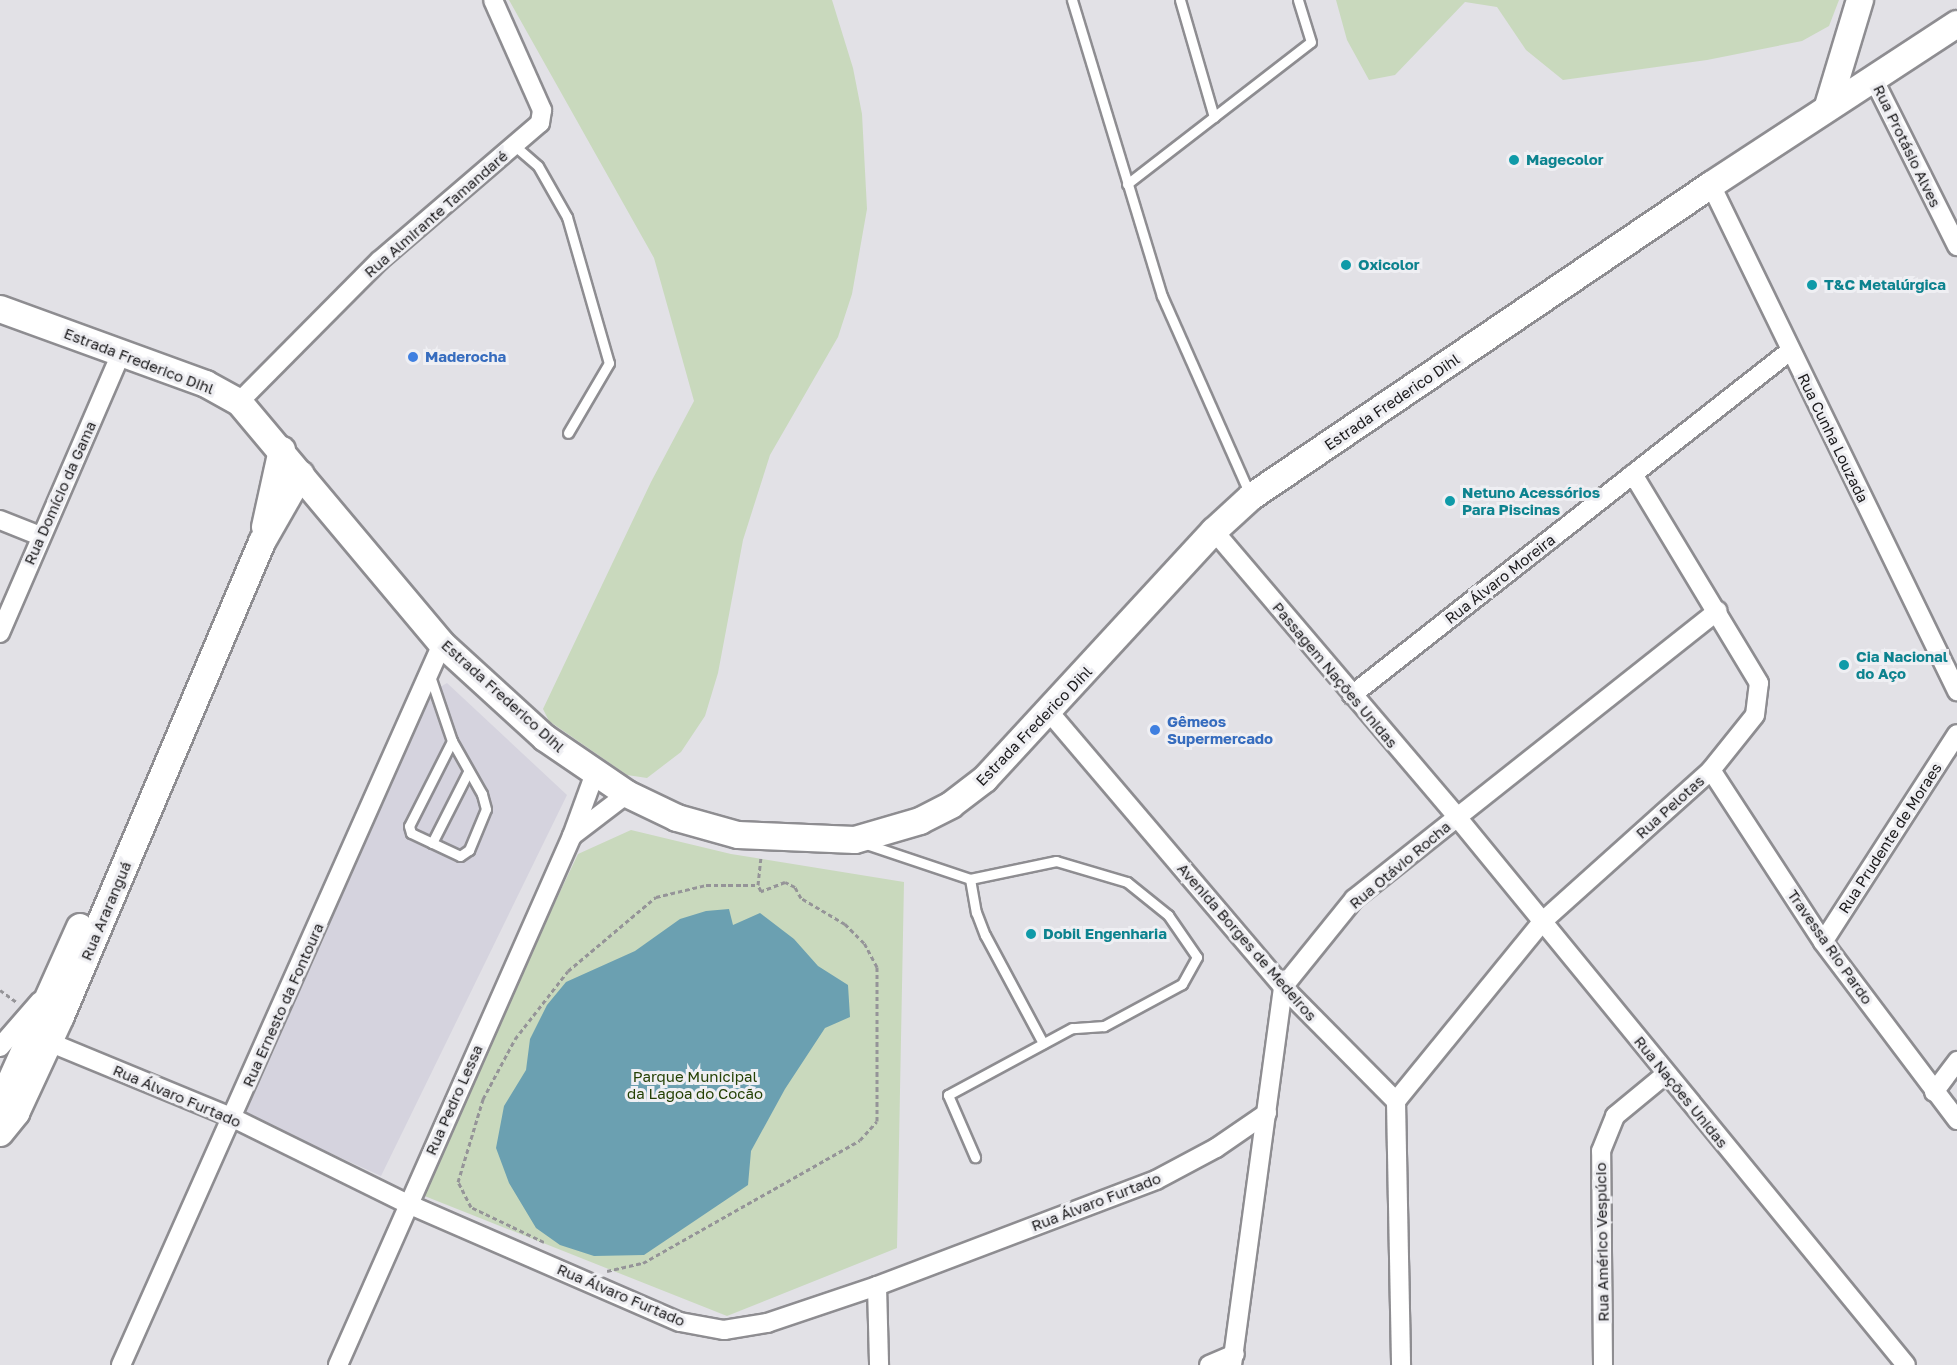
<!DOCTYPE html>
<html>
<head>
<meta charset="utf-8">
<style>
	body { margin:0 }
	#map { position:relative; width:1957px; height:1365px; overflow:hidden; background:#e2e1e6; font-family:"Golos Text",sans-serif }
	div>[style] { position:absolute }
	.built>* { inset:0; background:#d5d3de }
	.green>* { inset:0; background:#c9d9bd }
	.water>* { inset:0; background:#6ba0b1 }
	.path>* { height:3px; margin-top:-1.5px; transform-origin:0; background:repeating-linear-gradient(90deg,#959498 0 4.5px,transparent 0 7.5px) }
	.roads { filter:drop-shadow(2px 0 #8e8d91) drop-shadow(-2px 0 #8e8d91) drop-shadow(0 2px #8e8d91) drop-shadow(0 -2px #8e8d91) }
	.service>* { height:9px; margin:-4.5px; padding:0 4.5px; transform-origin:4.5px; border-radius:4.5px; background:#fff }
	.minor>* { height:18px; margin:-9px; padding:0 9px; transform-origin:9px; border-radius:9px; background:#fff }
	.secondary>* { height:26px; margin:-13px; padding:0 13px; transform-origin:13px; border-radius:13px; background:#fff }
	.dots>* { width:16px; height:16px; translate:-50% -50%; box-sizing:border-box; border:3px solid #efeff3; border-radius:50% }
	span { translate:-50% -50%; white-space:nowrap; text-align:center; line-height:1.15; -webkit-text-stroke:6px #efeff3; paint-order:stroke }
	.street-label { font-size:15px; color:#1a191b }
	.culture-label { font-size:15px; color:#0d838f; font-weight:700 }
	.left { translate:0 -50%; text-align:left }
	.shop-label { font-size:15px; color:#366cbe; font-weight:700 }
	.park-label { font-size:15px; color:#244104 }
</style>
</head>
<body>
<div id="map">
	<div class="built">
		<div style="clip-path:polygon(447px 683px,567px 795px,381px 1176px,241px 1113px,422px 698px)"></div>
	</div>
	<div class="green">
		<div style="clip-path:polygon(509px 0,832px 0,853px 68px,862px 114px,867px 209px,852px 294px,838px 337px,770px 455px,743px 540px,718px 673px,705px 716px,681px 752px,647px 778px,627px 775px,549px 721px,543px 709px,651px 482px,694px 401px,654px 258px)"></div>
		<div style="clip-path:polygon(1336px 0,1839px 0,1829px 26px,1802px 41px,1707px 60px,1563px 80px,1526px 50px,1497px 7px,1465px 2px,1395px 75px,1369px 80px,1347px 40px)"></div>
		<div style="clip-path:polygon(631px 830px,731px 854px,904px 882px,897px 1248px,727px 1316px,417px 1193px,578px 854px)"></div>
	</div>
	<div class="water">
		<div style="clip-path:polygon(729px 909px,733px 925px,760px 913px,794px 939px,818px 966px,848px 985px,850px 1017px,825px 1028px,785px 1089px,751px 1151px,748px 1185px,644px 1255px,594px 1256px,560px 1245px,536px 1228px,509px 1183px,496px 1148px,504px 1106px,526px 1070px,530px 1039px,547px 1005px,566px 982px,635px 951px,680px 919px,706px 911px)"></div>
	</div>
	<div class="path">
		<div style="left:0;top:990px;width:22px;rotate:36deg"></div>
		<div style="left:544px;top:1242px;width:81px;rotate:-154.4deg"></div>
		<div style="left:471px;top:1207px;width:28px;rotate:-117deg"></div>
		<div style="left:458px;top:1182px;width:87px;rotate:-73.2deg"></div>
		<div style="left:483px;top:1099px;width:68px;rotate:-61.9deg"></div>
		<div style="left:515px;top:1039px;width:86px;rotate:-52.1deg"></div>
		<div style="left:568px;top:971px;width:115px;rotate:-40.1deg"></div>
		<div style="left:656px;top:897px;width:51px;rotate:-13.5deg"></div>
		<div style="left:706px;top:885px;width:52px"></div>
		<div style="left:758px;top:885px;width:28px;rotate:-84deg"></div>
		<div style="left:607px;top:1271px;width:37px;rotate:-13deg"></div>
		<div style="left:643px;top:1263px;width:249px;rotate:-29.5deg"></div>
		<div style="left:860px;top:1140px;width:25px;rotate:-48deg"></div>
		<div style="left:877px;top:1121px;width:154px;rotate:-90deg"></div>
		<div style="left:877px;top:967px;width:27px;rotate:-118deg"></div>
		<div style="left:864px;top:943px;width:27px;rotate:-135deg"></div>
		<div style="left:845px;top:924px;width:51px;rotate:-149.4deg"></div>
		<div style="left:801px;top:898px;width:13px;rotate:-119deg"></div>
		<div style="left:795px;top:887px;width:11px;rotate:-153deg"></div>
		<div style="left:785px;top:882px;width:26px;rotate:159deg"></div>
		<div style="left:761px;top:891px;width:7px;rotate:-117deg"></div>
	</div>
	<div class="roads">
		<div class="service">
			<div style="left:1072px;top:0;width:309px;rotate:73.1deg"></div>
			<div style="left:1162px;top:296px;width:218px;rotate:66.1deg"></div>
			<div style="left:1180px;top:0;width:122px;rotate:73.8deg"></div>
			<div style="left:515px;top:146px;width:30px;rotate:41deg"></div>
			<div style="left:538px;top:166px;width:59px;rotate:60.4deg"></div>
			<div style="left:567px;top:217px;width:152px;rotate:74deg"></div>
			<div style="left:609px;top:363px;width:81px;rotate:120.4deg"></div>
			<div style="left:1127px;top:184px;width:232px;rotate:-37.7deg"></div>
			<div style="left:1311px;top:42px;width:44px;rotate:-107.2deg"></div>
			<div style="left:430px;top:676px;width:69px;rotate:71.3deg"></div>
			<div style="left:452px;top:741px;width:95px;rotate:116.8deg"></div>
			<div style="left:409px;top:826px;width:7px;rotate:74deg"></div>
			<div style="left:411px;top:833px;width:54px;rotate:25.1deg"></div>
			<div style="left:460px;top:856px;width:11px;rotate:-34deg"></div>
			<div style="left:469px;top:850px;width:44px;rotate:-67.5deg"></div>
			<div style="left:486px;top:809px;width:16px;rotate:-105deg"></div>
			<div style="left:482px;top:794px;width:61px;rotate:-119.5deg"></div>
			<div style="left:432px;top:843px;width:80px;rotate:-63.1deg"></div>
			<div style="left:866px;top:844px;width:110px;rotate:18.6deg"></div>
			<div style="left:970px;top:879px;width:88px;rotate:-11.8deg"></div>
			<div style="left:1056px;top:861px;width:74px;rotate:16.5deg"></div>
			<div style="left:1127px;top:882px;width:53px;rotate:38.8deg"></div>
			<div style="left:1168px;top:915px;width:51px;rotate:55.4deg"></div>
			<div style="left:1197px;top:957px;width:31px;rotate:119deg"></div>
			<div style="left:1182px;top:984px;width:89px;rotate:151.7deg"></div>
			<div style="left:1104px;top:1026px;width:32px;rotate:176deg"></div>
			<div style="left:1072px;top:1028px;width:141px;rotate:151.6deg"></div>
			<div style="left:948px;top:1095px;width:68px;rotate:66.5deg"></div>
			<div style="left:970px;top:879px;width:34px;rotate:80deg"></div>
			<div style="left:976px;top:912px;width:25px;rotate:69deg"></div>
			<div style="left:985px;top:935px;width:123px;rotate:61.8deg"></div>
		</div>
		<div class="minor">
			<div style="left:1873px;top:78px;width:188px;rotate:63.4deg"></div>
			<div style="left:1711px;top:185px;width:563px;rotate:64.07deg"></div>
			<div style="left:239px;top:402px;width:199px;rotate:-45.2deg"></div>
			<div style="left:379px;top:261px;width:212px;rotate:-40.6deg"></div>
			<div style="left:540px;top:123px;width:13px;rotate:-81deg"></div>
			<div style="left:542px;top:110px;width:120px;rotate:-114deg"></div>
			<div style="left:0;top:520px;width:43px;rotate:21.8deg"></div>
			<div style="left:1214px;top:531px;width:375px;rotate:49.6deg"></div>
			<div style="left:1457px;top:817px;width:708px;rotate:50.67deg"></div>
			<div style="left:0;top:633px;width:304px;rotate:-66.6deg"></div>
			<div style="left:1352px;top:695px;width:557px;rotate:-38.15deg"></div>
			<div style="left:1050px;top:713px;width:360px;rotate:49.6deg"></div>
			<div style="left:1283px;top:987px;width:161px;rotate:45.3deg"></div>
			<div style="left:1396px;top:1101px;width:264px;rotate:88.9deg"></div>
			<div style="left:1711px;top:770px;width:205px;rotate:56.9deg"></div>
			<div style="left:1823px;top:942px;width:223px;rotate:53deg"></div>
			<div style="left:572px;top:836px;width:69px;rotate:-37.4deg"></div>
			<div style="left:1823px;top:942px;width:247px;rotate:-57.2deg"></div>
			<div style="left:49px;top:1042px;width:199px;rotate:22.4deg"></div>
			<div style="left:233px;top:1118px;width:195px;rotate:26.2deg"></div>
			<div style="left:408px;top:1204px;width:296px;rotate:23.5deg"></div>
			<div style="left:680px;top:1322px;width:45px;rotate:10.3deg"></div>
			<div style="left:724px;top:1330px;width:44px;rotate:-9.2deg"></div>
			<div style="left:767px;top:1323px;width:116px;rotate:-18.6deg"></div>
			<div style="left:877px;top:1286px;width:298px;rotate:-20.8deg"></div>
			<div style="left:1156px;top:1180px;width:68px;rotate:-28.1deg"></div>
			<div style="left:1216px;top:1148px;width:62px;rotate:-34.5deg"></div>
			<div style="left:0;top:1047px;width:61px;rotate:-49deg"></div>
			<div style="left:1934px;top:1092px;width:39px;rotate:-53deg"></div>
			<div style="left:1396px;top:1101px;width:232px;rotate:-50.8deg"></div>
			<div style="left:1543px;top:921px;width:226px;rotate:-41.9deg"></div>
			<div style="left:1711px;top:770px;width:70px;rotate:-51.3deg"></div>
			<div style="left:1755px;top:715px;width:32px;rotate:-83deg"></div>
			<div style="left:1759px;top:683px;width:244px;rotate:-121.1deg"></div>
			<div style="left:877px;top:1286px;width:79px;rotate:88.5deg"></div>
			<div style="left:121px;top:1365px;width:789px;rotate:-66deg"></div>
			<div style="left:338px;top:1365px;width:578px;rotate:-66.14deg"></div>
			<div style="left:572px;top:836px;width:67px;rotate:-69.9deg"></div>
			<div style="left:1209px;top:1365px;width:28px;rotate:-23deg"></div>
			<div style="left:1232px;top:1365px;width:381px;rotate:-82.3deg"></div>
			<div style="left:1283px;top:987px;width:113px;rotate:-51.1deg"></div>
			<div style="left:1354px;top:899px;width:464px;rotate:-38.4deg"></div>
			<div style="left:1603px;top:1365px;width:214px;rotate:-90.5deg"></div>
			<div style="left:1601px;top:1151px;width:38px;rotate:-68deg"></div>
			<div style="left:1615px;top:1116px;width:66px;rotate:-39.5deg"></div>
		</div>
		<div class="secondary">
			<div style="left:1828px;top:106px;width:111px;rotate:-73.2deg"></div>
			<div style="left:0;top:309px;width:219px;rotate:20deg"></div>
			<div style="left:206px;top:384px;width:38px;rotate:29deg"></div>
			<div style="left:239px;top:402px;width:316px;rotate:50deg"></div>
			<div style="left:442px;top:644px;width:139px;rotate:42.4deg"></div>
			<div style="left:545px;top:738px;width:99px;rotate:34.3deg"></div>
			<div style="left:627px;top:794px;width:55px;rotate:25.6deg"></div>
			<div style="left:677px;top:818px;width:63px;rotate:15.6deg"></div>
			<div style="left:738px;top:835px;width:117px;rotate:2.4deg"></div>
			<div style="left:855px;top:840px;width:68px;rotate:-16.3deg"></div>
			<div style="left:920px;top:821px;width:35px;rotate:-27deg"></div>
			<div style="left:951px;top:805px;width:43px;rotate:-37.4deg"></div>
			<div style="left:985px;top:779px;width:338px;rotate:-47.3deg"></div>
			<div style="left:1214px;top:531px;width:50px;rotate:-42.6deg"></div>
			<div style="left:1251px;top:497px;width:556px;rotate:-34.15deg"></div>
			<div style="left:1711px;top:185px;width:294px;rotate:-33.2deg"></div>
			<div style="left:265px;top:527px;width:79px;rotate:-77.6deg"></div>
			<div style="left:0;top:1105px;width:195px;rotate:-65.8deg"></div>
			<div style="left:0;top:1133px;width:26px;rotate:-51deg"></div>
			<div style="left:16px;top:1113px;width:107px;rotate:-65.1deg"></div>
			<div style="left:61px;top:1016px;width:515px;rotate:-67.02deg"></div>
			<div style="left:262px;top:542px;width:78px;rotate:-60.2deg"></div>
		</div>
	</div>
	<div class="dots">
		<div style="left:1514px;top:160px;background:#0f9aa8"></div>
		<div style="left:1346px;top:265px;background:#0f9aa8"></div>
		<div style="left:1812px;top:285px;background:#0f9aa8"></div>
		<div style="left:413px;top:357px;background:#3f7fe0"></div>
		<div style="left:1450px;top:501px;background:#0f9aa8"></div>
		<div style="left:1844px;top:665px;background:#0f9aa8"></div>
		<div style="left:1155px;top:730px;background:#3f7fe0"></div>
		<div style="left:1031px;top:934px;background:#0f9aa8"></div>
	</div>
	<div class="street-label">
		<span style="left:1907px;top:146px;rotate:64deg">Rua Protásio Alves</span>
		<span style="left:436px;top:214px;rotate:-41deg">Rua Almirante Tamandaré</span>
		<span style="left:139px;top:361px;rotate:21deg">Estrada Frederico Dihl</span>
		<span style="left:1392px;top:402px;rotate:-34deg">Estrada Frederico Dihl</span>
		<span style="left:1833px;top:438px;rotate:64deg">Rua Cunha Louzada</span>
		<span style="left:60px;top:493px;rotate:-66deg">Rua Domício da Gama</span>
		<span style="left:1500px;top:579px;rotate:-38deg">Rua Álvaro Moreira</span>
		<span style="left:1335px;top:675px;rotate:50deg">Passagem Nações Unidas</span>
		<span style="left:503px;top:696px;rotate:42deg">Estrada Frederico Dihl</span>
		<span style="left:1034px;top:726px;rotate:-46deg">Estrada Frederico Dihl</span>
		<span style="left:1670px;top:807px;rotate:-42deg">Rua Pelotas</span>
		<span style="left:1890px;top:838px;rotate:-57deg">Rua Prudente de Moraes</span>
		<span style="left:1400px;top:865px;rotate:-40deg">Rua Otávio Rocha</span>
		<span style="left:106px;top:911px;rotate:-67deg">Rua Araranguá</span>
		<span style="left:1247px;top:942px;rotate:49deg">Avenida Borges de Medeiros</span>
		<span style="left:1830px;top:947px;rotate:55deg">Travessa Rio Pardo</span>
		<span style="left:283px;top:1005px;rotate:-66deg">Rua Ernesto da Fontoura</span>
		<span style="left:1681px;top:1092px;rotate:51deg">Rua Nações Unidas</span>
		<span style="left:177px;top:1096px;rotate:23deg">Rua Álvaro Furtado</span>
		<span style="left:454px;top:1100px;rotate:-66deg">Rua Pedro Lessa</span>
		<span style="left:1096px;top:1202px;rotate:-21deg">Rua Álvaro Furtado</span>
		<span style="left:1602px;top:1242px;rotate:-91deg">Rua Américo Vespúcio</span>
		<span style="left:621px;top:1295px;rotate:23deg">Rua Álvaro Furtado</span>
	</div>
	<div class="culture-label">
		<span class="left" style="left:1526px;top:160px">Magecolor</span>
		<span class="left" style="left:1358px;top:265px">Oxicolor</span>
		<span class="left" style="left:1824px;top:285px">T&amp;C Metalúrgica</span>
		<span class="left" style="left:1462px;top:501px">Netuno Acessórios<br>Para Piscinas</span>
		<span class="left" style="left:1856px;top:665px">Cia Nacional<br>do Aço</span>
		<span class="left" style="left:1043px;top:934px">Dobil Engenharia</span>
	</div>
	<div class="shop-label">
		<span class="left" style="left:425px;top:357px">Maderocha</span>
		<span class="left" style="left:1167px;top:730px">Gêmeos<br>Supermercado</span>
	</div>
	<div class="park-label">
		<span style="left:695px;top:1085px">Parque Municipal<br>da Lagoa do Cocão</span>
	</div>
</div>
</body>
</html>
